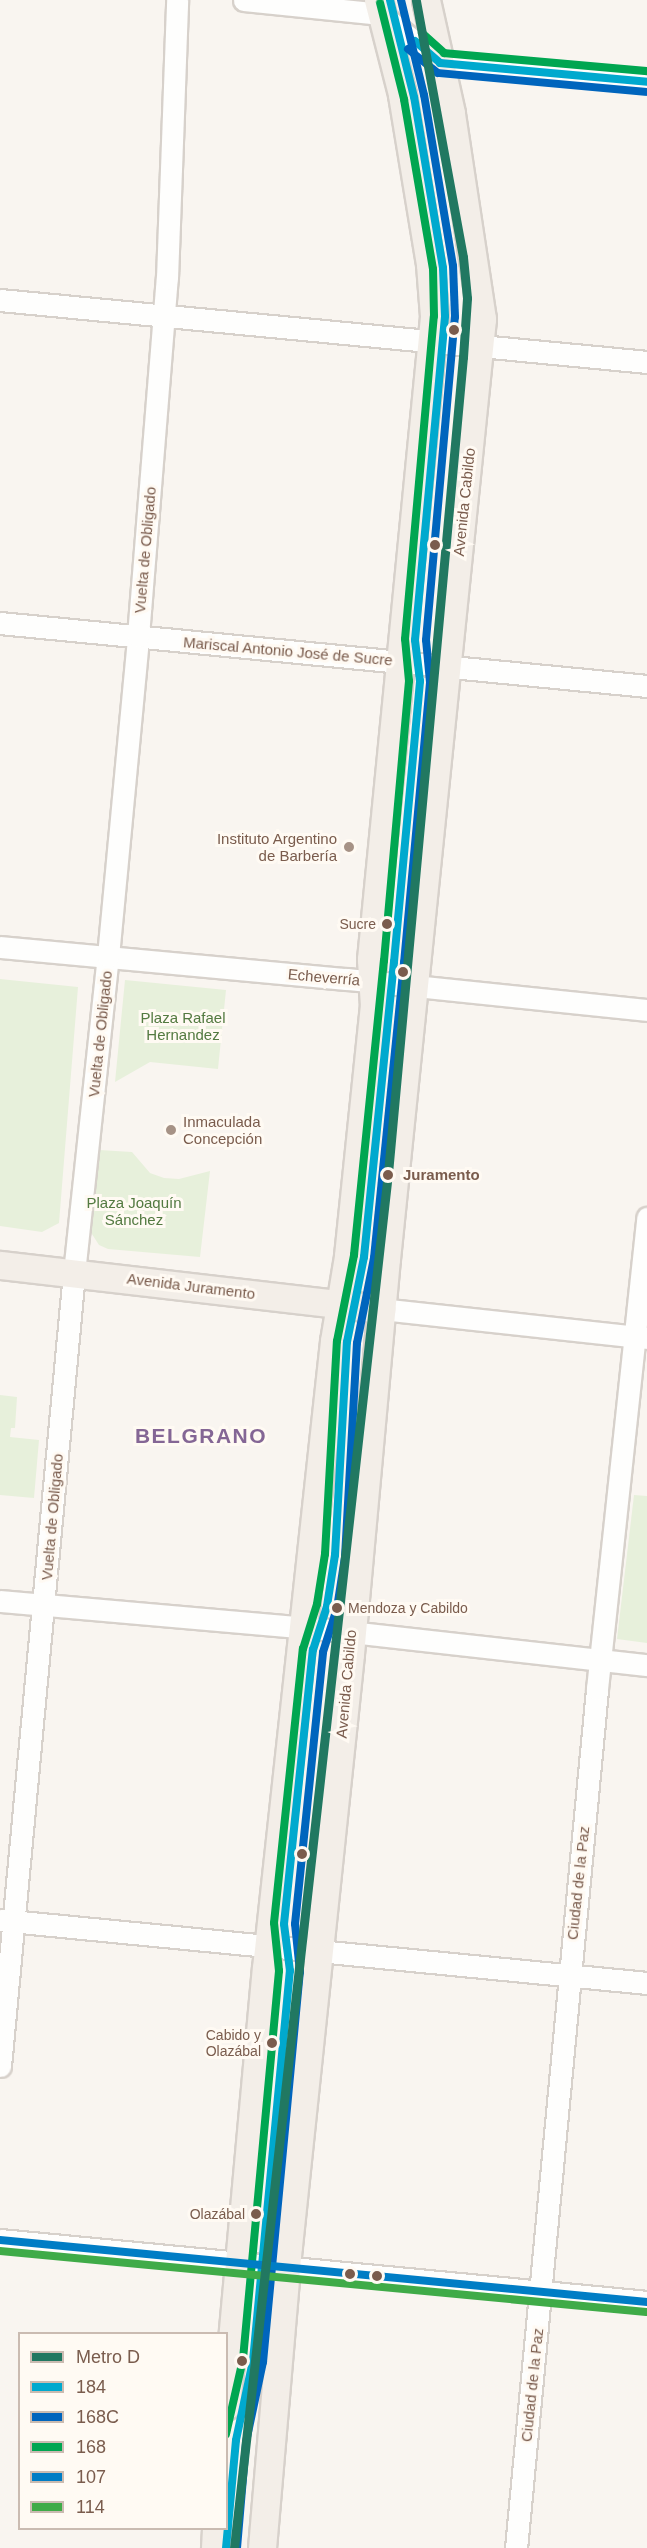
<!DOCTYPE html>
<html>
<head>
<meta charset="utf-8">
<style>
	body { margin:0 }
	#map { position:relative; width:647px; height:2548px; overflow:hidden; background:#f9f5f0; font-family:Helvetica,sans-serif }
	div>[style] { position:absolute }
	.green>* { inset:0; background:#e7f0db }
	.roads { filter:drop-shadow(2px 0 #d7d1cb) drop-shadow(-2px 0 #d7d1cb) drop-shadow(0 2px #d7d1cb) drop-shadow(0 -2px #d7d1cb) }
	.minor>* { height:21px; margin:-10.5px; padding:0 10.5px; transform-origin:10.5px; border-radius:10.5px; background:#fefefd }
	.major>* { height:27px; margin:-13.5px; padding:0 13.5px; transform-origin:13.5px; border-radius:13.5px; background:#f3eee8 }
	.bus-1>* { height:8px; margin:-4px; padding:0 4px; transform-origin:4px; border-radius:4px; background:#00a9ce }
	.bus-2>* { height:8px; margin:-4px; padding:0 4px; transform-origin:4px; border-radius:4px; background:#0065bd }
	.bus-3>* { height:8px; margin:-4px; padding:0 4px; transform-origin:4px; border-radius:4px; background:#00a651 }
	.bus-4>* { height:8px; margin:-4px; padding:0 4px; transform-origin:4px; border-radius:4px; background:#007dc5 }
	.bus-5>* { height:8px; margin:-4px; padding:0 4px; transform-origin:4px; border-radius:4px; background:#3fab48 }
	.metro-1>* { height:9px; margin:-4.5px; padding:0 4.5px; transform-origin:4.5px; border-radius:4.5px; background:#217861 }
	.dots>* { width:16px; height:16px; translate:-50% -50%; box-sizing:border-box; border:3px solid #fffaf3; border-radius:50% }
	span { translate:-50% -50%; white-space:nowrap; text-align:center; line-height:1.15; -webkit-text-stroke:6px #fffaf3; paint-order:stroke }
	.bus-label { font-size:14px; color:#7a5c4d }
	.right { translate:-100% -50%; text-align:right }
	.left { translate:0 -50%; text-align:left }
	.street-label { font-size:15px; color:#7a5c4d }
	.poi-label { font-size:15px; color:#7a5c4d }
	.park-label { font-size:15px; color:#537a41 }
	.stop-label { font-size:15px; color:#7a5c4d; font-weight:700 }
	.district-label { font-size:21px; color:#846695; font-weight:700; letter-spacing:1.5px }
	.legend { position:absolute; left:18px; top:2332px; width:210px; height:198px; box-sizing:border-box; background:#fffaf3; border:2px solid #cabbb1; margin:0; padding:8px 10px; list-style:none; font-size:18px; color:#7a5c4d }
	.legend li { display:flex; align-items:center; gap:12px; height:30px }
	.legend b { width:30px; border:2px solid #cabbb1 }
</style>
</head>
<body>
<div id="map">
	<div class="green">
		<div style="clip-path:polygon(0 979px,78px 987px,59px 1223px,42px 1232px,0 1226px)"></div>
		<div style="clip-path:polygon(125px 980px,226px 990px,218px 1069px,150px 1062px,115px 1082px)"></div>
		<div style="clip-path:polygon(99px 1150px,132px 1152px,150px 1173px,164px 1178px,179px 1179px,210px 1171px,200px 1257px,108px 1249px,99px 1245px,90px 1231px)"></div>
		<div style="clip-path:polygon(0 1395px,17px 1397px,15px 1428px,11px 1428px,10px 1437px,39px 1440px,34px 1498px,0 1495px)"></div>
		<div style="clip-path:polygon(634px 1495px,647px 1496px,647px 1643px,617px 1639px)"></div>
	</div>
	<div class="roads">
		<div class="minor">
			<div style="left:244px;top:0;width:138px;rotate:5.8deg"></div>
			<div style="left:381px;top:14px;width:77px;rotate:39.7deg"></div>
			<div style="left:440px;top:63px;width:208px;rotate:5.2deg"></div>
			<div style="left:0;top:300px;width:650px;rotate:5.47deg"></div>
			<div style="left:0;top:623px;width:650px;rotate:5.56deg"></div>
			<div style="left:0;top:947px;width:348px;rotate:5.3deg"></div>
			<div style="left:347px;top:979px;width:302px;rotate:5.9deg"></div>
			<div style="left:381px;top:1309px;width:268px;rotate:6.2deg"></div>
			<div style="left:0;top:1601px;width:352px;rotate:5deg"></div>
			<div style="left:351px;top:1632px;width:298px;rotate:6.4deg"></div>
			<div style="left:0;top:1920px;width:650px;rotate:5.56deg"></div>
			<div style="left:0;top:2066px;width:796px;rotate:-84.67deg"></div>
			<div style="left:74px;top:1273px;width:319px;rotate:-83.9deg"></div>
			<div style="left:108px;top:956px;width:321px;rotate:-84.6deg"></div>
			<div style="left:138px;top:636px;width:359px;rotate:-85.4deg"></div>
			<div style="left:167px;top:278px;width:278px;rotate:-87.9deg"></div>
			<div style="left:0;top:2240px;width:650px;rotate:5.47deg"></div>
			<div style="left:516px;top:2548px;width:863px;rotate:-84.61deg"></div>
			<div style="left:597px;top:1689px;width:474px;rotate:-83.9deg"></div>
		</div>
		<div class="major">
			<div style="left:0;top:1265px;width:384px;rotate:6.6deg"></div>
			<div style="left:226px;top:2406px;width:440px;rotate:-84.8deg"></div>
			<div style="left:266px;top:1968px;width:631px;rotate:-83.81deg"></div>
			<div style="left:334px;top:1341px;width:86px;rotate:-80.6deg"></div>
			<div style="left:348px;top:1256px;width:251px;rotate:-84.1deg"></div>
			<div style="left:374px;top:1006px;width:47px;rotate:-93.7deg"></div>
			<div style="left:371px;top:959px;width:646px;rotate:-84.4deg"></div>
			<div style="left:434px;top:316px;width:52px;rotate:-94.4deg"></div>
			<div style="left:430px;top:264px;width:172px;rotate:-99.4deg"></div>
			<div style="left:402px;top:94px;width:97px;rotate:-104.3deg"></div>
			<div style="left:215px;top:2548px;width:20px;rotate:-87deg"></div>
			<div style="left:262px;top:2548px;width:303px;rotate:-85.1deg"></div>
			<div style="left:288px;top:2246px;width:595px;rotate:-84.02deg"></div>
			<div style="left:350px;top:1654px;width:397px;rotate:-84.8deg"></div>
			<div style="left:386px;top:1259px;width:945px;rotate:-84.17deg"></div>
			<div style="left:482px;top:319px;width:208px;rotate:-98.6deg"></div>
			<div style="left:451px;top:113px;width:116px;rotate:-102.5deg"></div>
		</div>
	</div>
	<div class="bus-1">
		<div style="left:415px;top:41px;width:33px;rotate:41deg"></div>
		<div style="left:440px;top:63px;width:208px;rotate:5.2deg"></div>
		<div style="left:226px;top:2548px;width:108px;rotate:-84.7deg"></div>
		<div style="left:236px;top:2440px;width:81px;rotate:-77.9deg"></div>
		<div style="left:253px;top:2361px;width:392px;rotate:-84.6deg"></div>
		<div style="left:290px;top:1971px;width:47px;rotate:-97.3deg"></div>
		<div style="left:284px;top:1924px;width:276px;rotate:-84deg"></div>
		<div style="left:313px;top:1650px;width:46px;rotate:-72.3deg"></div>
		<div style="left:327px;top:1606px;width:52px;rotate:-81.1deg"></div>
		<div style="left:335px;top:1555px;width:213px;rotate:-86.8deg"></div>
		<div style="left:347px;top:1342px;width:87px;rotate:-78.7deg"></div>
		<div style="left:364px;top:1257px;width:297px;rotate:-84.2deg"></div>
		<div style="left:394px;top:962px;width:282px;rotate:-84.7deg"></div>
		<div style="left:420px;top:681px;width:41px;rotate:-97deg"></div>
		<div style="left:415px;top:640px;width:325px;rotate:-84.7deg"></div>
		<div style="left:445px;top:316px;width:48px;rotate:-92.4deg"></div>
		<div style="left:443px;top:268px;width:173px;rotate:-99.6deg"></div>
		<div style="left:414px;top:97px;width:100px;rotate:-103.9deg"></div>
	</div>
	<div class="bus-2">
		<div style="left:408px;top:49px;width:38px;rotate:39deg"></div>
		<div style="left:438px;top:73px;width:209px;rotate:5.2deg"></div>
		<div style="left:237px;top:2548px;width:106px;rotate:-85.1deg"></div>
		<div style="left:246px;top:2442px;width:82px;rotate:-78deg"></div>
		<div style="left:263px;top:2362px;width:392px;rotate:-84.6deg"></div>
		<div style="left:300px;top:1972px;width:48px;rotate:-95.9deg"></div>
		<div style="left:295px;top:1924px;width:273px;rotate:-84.1deg"></div>
		<div style="left:323px;top:1652px;width:46px;rotate:-72.3deg"></div>
		<div style="left:337px;top:1608px;width:52px;rotate:-81.1deg"></div>
		<div style="left:345px;top:1557px;width:214px;rotate:-86.8deg"></div>
		<div style="left:357px;top:1343px;width:87px;rotate:-78.7deg"></div>
		<div style="left:374px;top:1258px;width:297px;rotate:-84.2deg"></div>
		<div style="left:404px;top:963px;width:282px;rotate:-84.7deg"></div>
		<div style="left:430px;top:682px;width:42px;rotate:-95.4deg"></div>
		<div style="left:426px;top:640px;width:324px;rotate:-84.9deg"></div>
		<div style="left:455px;top:317px;width:51px;rotate:-92.2deg"></div>
		<div style="left:453px;top:266px;width:173px;rotate:-99.6deg"></div>
		<div style="left:424px;top:95px;width:98px;rotate:-103.6deg"></div>
	</div>
	<div class="bus-3">
		<div style="left:422px;top:33px;width:30px;rotate:42deg"></div>
		<div style="left:444px;top:53px;width:204px;rotate:5.1deg"></div>
		<div style="left:226px;top:2434px;width:77px;rotate:-77.2deg"></div>
		<div style="left:243px;top:2359px;width:390px;rotate:-84.7deg"></div>
		<div style="left:279px;top:1971px;width:48px;rotate:-95.9deg"></div>
		<div style="left:274px;top:1923px;width:276px;rotate:-84deg"></div>
		<div style="left:303px;top:1649px;width:47px;rotate:-72.7deg"></div>
		<div style="left:317px;top:1604px;width:51px;rotate:-80.9deg"></div>
		<div style="left:325px;top:1554px;width:213px;rotate:-86.8deg"></div>
		<div style="left:337px;top:1341px;width:88px;rotate:-78.8deg"></div>
		<div style="left:354px;top:1255px;width:296px;rotate:-84.2deg"></div>
		<div style="left:384px;top:961px;width:281px;rotate:-84.9deg"></div>
		<div style="left:409px;top:681px;width:42px;rotate:-95.4deg"></div>
		<div style="left:405px;top:639px;width:324px;rotate:-84.9deg"></div>
		<div style="left:434px;top:316px;width:47px;rotate:-91.2deg"></div>
		<div style="left:433px;top:269px;width:172px;rotate:-99.7deg"></div>
		<div style="left:404px;top:99px;width:99px;rotate:-104deg"></div>
	</div>
	<div class="bus-4">
		<div style="left:0;top:2240px;width:650px;rotate:5.47deg"></div>
	</div>
	<div class="bus-5">
		<div style="left:0;top:2251px;width:649px;rotate:5.39deg"></div>
	</div>
	<div class="metro-1">
		<div style="left:234px;top:2548px;width:1384px;rotate:-83.61deg"></div>
		<div style="left:388px;top:1173px;width:819px;rotate:-84.75deg"></div>
		<div style="left:463px;top:357px;width:59px;rotate:-86.1deg"></div>
		<div style="left:467px;top:298px;width:41px;rotate:-95.6deg"></div>
		<div style="left:463px;top:257px;width:261px;rotate:-100.4deg"></div>
	</div>
	<div class="dots">
		<div style="left:454px;top:330px;background:#7a5c4d"></div>
		<div style="left:435px;top:545px;background:#7a5c4d"></div>
		<div style="left:349px;top:847px;background:#a69286"></div>
		<div style="left:387px;top:924px;background:#7a5c4d"></div>
		<div style="left:403px;top:972px;background:#7a5c4d"></div>
		<div style="left:171px;top:1130px;background:#a69286"></div>
		<div style="left:388px;top:1175px;background:#7a5c4d"></div>
		<div style="left:337px;top:1608px;background:#7a5c4d"></div>
		<div style="left:302px;top:1854px;background:#7a5c4d"></div>
		<div style="left:272px;top:2043px;background:#7a5c4d"></div>
		<div style="left:256px;top:2214px;background:#7a5c4d"></div>
		<div style="left:350px;top:2274px;background:#7a5c4d"></div>
		<div style="left:377px;top:2276px;background:#7a5c4d"></div>
		<div style="left:242px;top:2361px;background:#7a5c4d"></div>
	</div>
	<div class="bus-label">
		<span class="right" style="left:376px;top:924px">Sucre</span>
		<span class="left" style="left:348px;top:1608px">Mendoza y Cabildo</span>
		<span class="right" style="left:261px;top:2043px">Cabido y<br>Olazábal</span>
		<span class="right" style="left:245px;top:2214px">Olazábal</span>
	</div>
	<div class="street-label">
		<span style="left:464px;top:502px;rotate:-84deg">Avenida Cabildo</span>
		<span style="left:145px;top:550px;rotate:-85deg">Vuelta de Obligado</span>
		<span style="left:288px;top:651px;rotate:5deg">Mariscal Antonio José de Sucre</span>
		<span style="left:324px;top:977px;rotate:5deg">Echeverría</span>
		<span style="left:100px;top:1034px;rotate:-84deg">Vuelta de Obligado</span>
		<span style="left:191px;top:1286px;rotate:7deg">Avenida Juramento</span>
		<span style="left:52px;top:1517px;rotate:-85deg">Vuelta de Obligado</span>
		<span style="left:346px;top:1684px;rotate:-85deg">Avenida Cabildo</span>
		<span style="left:578px;top:1883px;rotate:-84deg">Ciudad de la Paz</span>
		<span style="left:532px;top:2385px;rotate:-84deg">Ciudad de la Paz</span>
	</div>
	<div class="poi-label">
		<span class="right" style="left:337px;top:847px">Instituto Argentino<br>de Barbería</span>
		<span class="left" style="left:183px;top:1130px">Inmaculada<br>Concepción</span>
	</div>
	<div class="park-label">
		<span style="left:183px;top:1026px">Plaza Rafael<br>Hernandez</span>
		<span style="left:134px;top:1211px">Plaza Joaquín<br>Sánchez</span>
	</div>
	<div class="stop-label">
		<span class="left" style="left:403px;top:1175px">Juramento</span>
	</div>
	<div class="district-label">
		<span style="left:201px;top:1436px">BELGRANO</span>
	</div>
	<ul class="legend">
	<li><b style="height:8px;background:#217861"></b>Metro D</li>
	<li><b style="height:8px;background:#00a9ce"></b>184</li>
	<li><b style="height:8px;background:#0065bd"></b>168C</li>
	<li><b style="height:8px;background:#00a651"></b>168</li>
	<li><b style="height:8px;background:#007dc5"></b>107</li>
	<li><b style="height:8px;background:#3fab48"></b>114</li>
	</ul>
</div>
</body>
</html>
